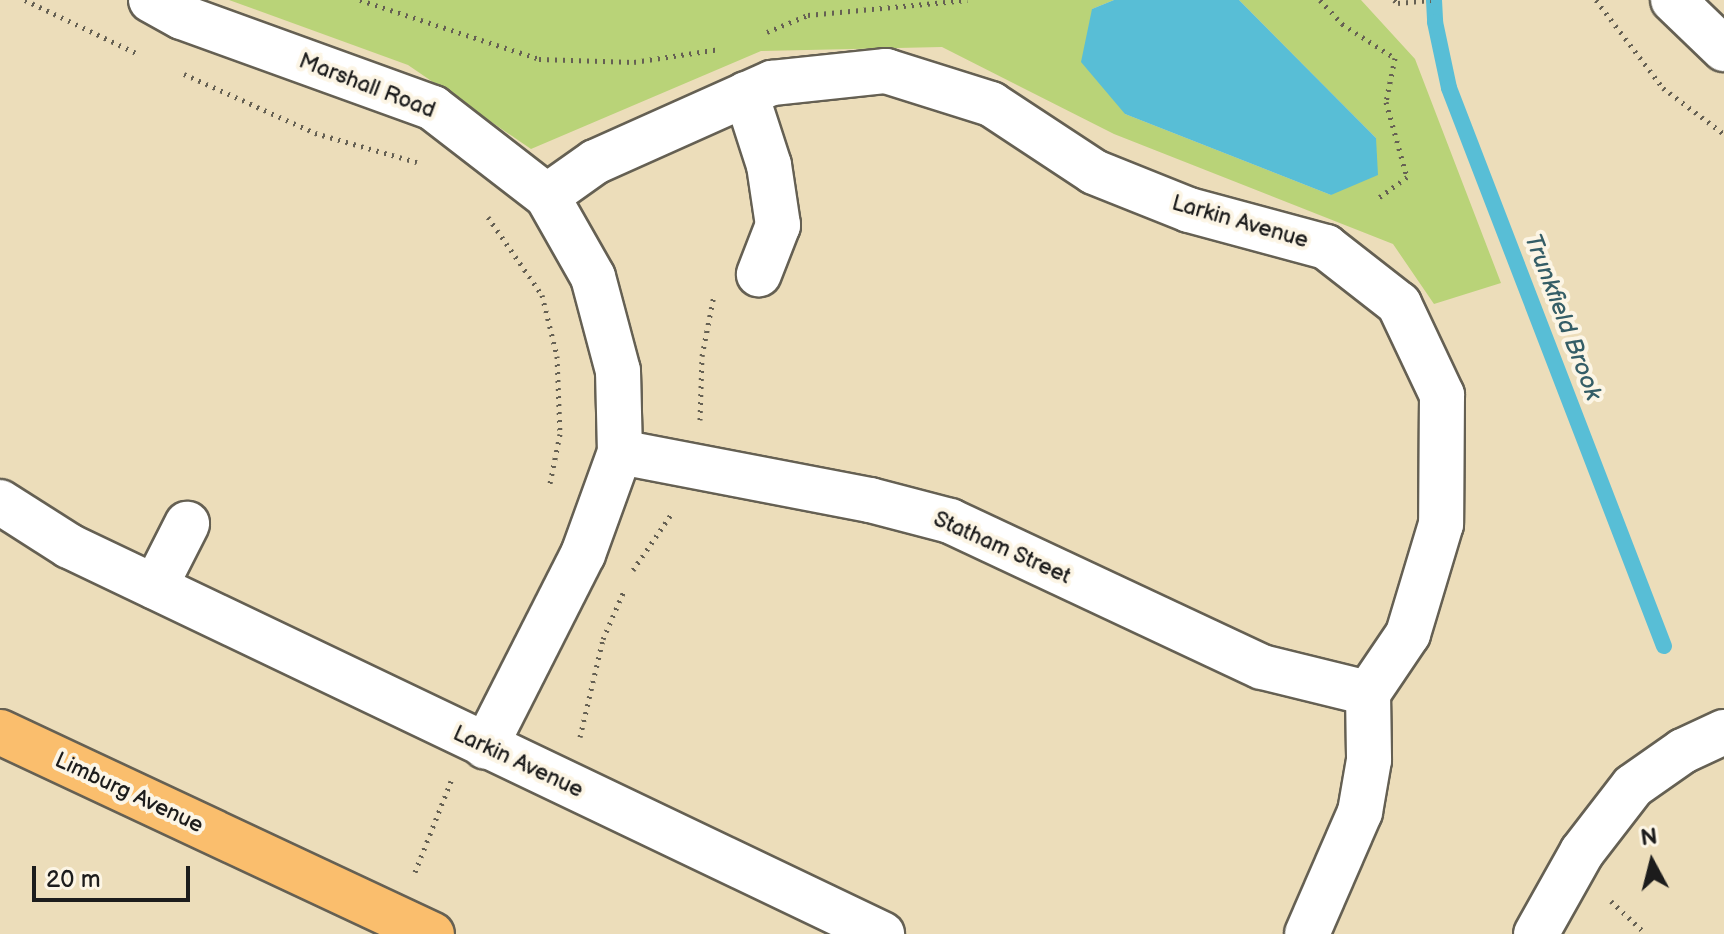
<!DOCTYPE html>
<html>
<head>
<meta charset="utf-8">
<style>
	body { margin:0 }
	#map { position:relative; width:1724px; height:934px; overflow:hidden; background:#ecddba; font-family:"Balsamiq Sans",sans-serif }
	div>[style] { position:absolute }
	.green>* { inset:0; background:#b9d378 }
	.water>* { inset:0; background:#58bed6 }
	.stream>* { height:16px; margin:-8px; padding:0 8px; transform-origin:8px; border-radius:8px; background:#58bed6 }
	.path>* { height:5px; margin-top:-2.5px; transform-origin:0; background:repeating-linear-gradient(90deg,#656053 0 2px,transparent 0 8px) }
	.roads { filter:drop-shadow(2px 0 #656053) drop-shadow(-2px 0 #656053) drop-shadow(0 2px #656053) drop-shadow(0 -2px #656053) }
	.minor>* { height:44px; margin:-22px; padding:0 22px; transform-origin:22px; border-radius:22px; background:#fff }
	.major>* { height:44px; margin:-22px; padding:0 22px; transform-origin:22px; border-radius:22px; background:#fabe6d }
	span { translate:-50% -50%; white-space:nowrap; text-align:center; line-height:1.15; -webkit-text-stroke:8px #fcf5e5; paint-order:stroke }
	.street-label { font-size:22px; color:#1c1c1c }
	.water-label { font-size:24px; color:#345d66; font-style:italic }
	.north { position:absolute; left:1612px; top:822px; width:80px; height:80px; -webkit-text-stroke:6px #fcf5e5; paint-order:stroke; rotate:353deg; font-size:22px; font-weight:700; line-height:32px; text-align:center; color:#1c1c1c }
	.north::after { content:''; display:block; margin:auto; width:28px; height:36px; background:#1c1c1c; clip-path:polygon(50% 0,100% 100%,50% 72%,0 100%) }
	.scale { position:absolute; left:32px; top:866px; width:158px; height:36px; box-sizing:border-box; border:4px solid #1c1c1c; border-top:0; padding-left:10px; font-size:24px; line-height:28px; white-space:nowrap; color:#1c1c1c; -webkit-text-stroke:6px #fcf5e5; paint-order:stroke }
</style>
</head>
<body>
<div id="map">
	<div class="green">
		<div style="clip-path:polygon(229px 0,1114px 0,1092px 9px,1125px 114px,1331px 195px,1376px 138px,1239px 0,1361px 0,1415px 59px,1501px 283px,1434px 304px,1393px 244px,1114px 134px,942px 47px,761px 51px,531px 149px,408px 65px)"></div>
	</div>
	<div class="water">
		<div style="clip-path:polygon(1114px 0,1239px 0,1376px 138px,1378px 175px,1331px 195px,1125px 114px,1081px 62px,1092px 9px)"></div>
	</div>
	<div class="stream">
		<div style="left:1434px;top:0;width:22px;rotate:87deg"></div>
		<div style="left:1435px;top:22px;width:67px;rotate:78deg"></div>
		<div style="left:1449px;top:88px;width:598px;rotate:68.93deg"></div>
	</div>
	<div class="path">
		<div style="left:25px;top:0;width:125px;rotate:25.5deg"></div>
		<div style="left:360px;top:0;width:188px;rotate:18.2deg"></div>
		<div style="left:539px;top:59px;width:95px;rotate:1.8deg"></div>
		<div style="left:634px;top:62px;width:87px;rotate:-8.6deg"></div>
		<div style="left:1320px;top:0;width:33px;rotate:47deg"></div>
		<div style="left:1342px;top:24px;width:63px;rotate:32.7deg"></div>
		<div style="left:1395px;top:58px;width:45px;rotate:101.6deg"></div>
		<div style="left:1386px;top:102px;width:78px;rotate:74.4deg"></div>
		<div style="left:1407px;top:177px;width:36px;rotate:144deg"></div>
		<div style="left:1394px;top:0;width:5px;rotate:37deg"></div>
		<div style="left:1398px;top:3px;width:33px;rotate:-5deg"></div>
		<div style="left:1596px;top:0;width:111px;rotate:52.7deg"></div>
		<div style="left:1663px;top:88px;width:76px;rotate:37deg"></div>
		<div style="left:767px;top:32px;width:44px;rotate:-22.5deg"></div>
		<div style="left:808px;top:15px;width:160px;rotate:-5.4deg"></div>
		<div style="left:184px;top:74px;width:144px;rotate:24.2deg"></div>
		<div style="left:315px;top:133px;width:106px;rotate:15.9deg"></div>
		<div style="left:488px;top:217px;width:95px;rotate:55.3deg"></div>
		<div style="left:542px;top:295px;width:63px;rotate:76.2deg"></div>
		<div style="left:557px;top:356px;width:78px;rotate:87.8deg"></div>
		<div style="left:560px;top:434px;width:55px;rotate:101.5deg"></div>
		<div style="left:700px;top:420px;width:64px;rotate:-88.2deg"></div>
		<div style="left:702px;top:356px;width:62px;rotate:-78.9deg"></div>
		<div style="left:633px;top:570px;width:69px;rotate:-55.6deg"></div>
		<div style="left:580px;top:737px;width:101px;rotate:-76.8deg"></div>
		<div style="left:603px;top:639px;width:52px;rotate:-66.4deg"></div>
		<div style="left:415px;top:872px;width:98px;rotate:-68.4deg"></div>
		<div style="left:1611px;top:901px;width:48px;rotate:43.3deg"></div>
	</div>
	<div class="roads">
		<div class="minor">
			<div style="left:151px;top:0;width:35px;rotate:29deg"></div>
			<div style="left:182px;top:17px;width:267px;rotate:19.9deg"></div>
			<div style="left:433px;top:108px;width:144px;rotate:37.7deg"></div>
			<div style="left:547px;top:196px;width:93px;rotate:60.4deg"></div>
			<div style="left:593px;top:277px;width:97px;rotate:75.1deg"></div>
			<div style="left:618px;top:371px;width:81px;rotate:88.6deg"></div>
			<div style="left:620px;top:452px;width:109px;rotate:109.9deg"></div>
			<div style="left:583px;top:554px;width:216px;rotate:116.9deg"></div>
			<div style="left:1673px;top:0;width:71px;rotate:43.9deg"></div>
			<div style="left:746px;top:94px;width:75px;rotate:72.1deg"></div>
			<div style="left:769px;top:165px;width:61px;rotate:81.5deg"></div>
			<div style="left:778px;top:225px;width:53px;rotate:111.2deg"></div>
			<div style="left:547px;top:196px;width:59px;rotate:-35.3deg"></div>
			<div style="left:595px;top:162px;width:194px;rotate:-24.1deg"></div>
			<div style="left:772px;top:83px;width:115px;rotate:-6deg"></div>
			<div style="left:886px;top:71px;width:110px;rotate:17.4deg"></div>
			<div style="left:991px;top:104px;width:123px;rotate:33.4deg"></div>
			<div style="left:1094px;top:172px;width:102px;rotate:21.8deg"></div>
			<div style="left:1189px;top:210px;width:142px;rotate:15.1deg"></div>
			<div style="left:1326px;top:247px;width:93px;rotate:38deg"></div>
			<div style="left:1399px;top:304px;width:101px;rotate:64.7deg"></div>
			<div style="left:1442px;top:395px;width:129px;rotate:90.4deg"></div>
			<div style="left:1441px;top:524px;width:115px;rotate:106.7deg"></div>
			<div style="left:1408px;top:634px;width:71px;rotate:124.1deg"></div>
			<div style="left:1368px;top:693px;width:67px;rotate:89.1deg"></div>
			<div style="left:1369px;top:760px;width:53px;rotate:99.8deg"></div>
			<div style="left:1360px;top:812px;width:133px;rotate:113.5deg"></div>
			<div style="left:620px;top:452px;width:255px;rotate:10.9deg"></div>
			<div style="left:870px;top:500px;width:83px;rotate:14.7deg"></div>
			<div style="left:950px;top:521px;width:344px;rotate:25.1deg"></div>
			<div style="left:1262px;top:667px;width:109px;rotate:13.8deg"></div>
			<div style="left:0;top:502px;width:82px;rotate:32.5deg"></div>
			<div style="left:69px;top:546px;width:901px;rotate:25.51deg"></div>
			<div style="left:155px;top:587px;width:71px;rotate:-63.1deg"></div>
			<div style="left:1536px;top:934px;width:94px;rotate:-60.7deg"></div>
			<div style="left:1582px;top:852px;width:83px;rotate:-52.3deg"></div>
			<div style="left:1633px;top:786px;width:61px;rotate:-35deg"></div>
			<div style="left:1683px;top:751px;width:45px;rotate:-24.9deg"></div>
		</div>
		<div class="major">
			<div style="left:0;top:732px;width:477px;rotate:25.1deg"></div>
		</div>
	</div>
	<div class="street-label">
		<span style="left:367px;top:86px;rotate:21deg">Marshall Road</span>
		<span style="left:1240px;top:222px;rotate:16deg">Larkin Avenue</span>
		<span style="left:1002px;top:548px;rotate:24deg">Statham Street</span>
		<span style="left:518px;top:762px;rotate:25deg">Larkin Avenue</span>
		<span style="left:129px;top:793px;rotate:25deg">Limburg Avenue</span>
	</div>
	<div class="water-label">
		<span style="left:1563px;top:317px;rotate:69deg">Trunkfield Brook</span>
	</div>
	<div class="north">N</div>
	<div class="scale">20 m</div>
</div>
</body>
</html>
